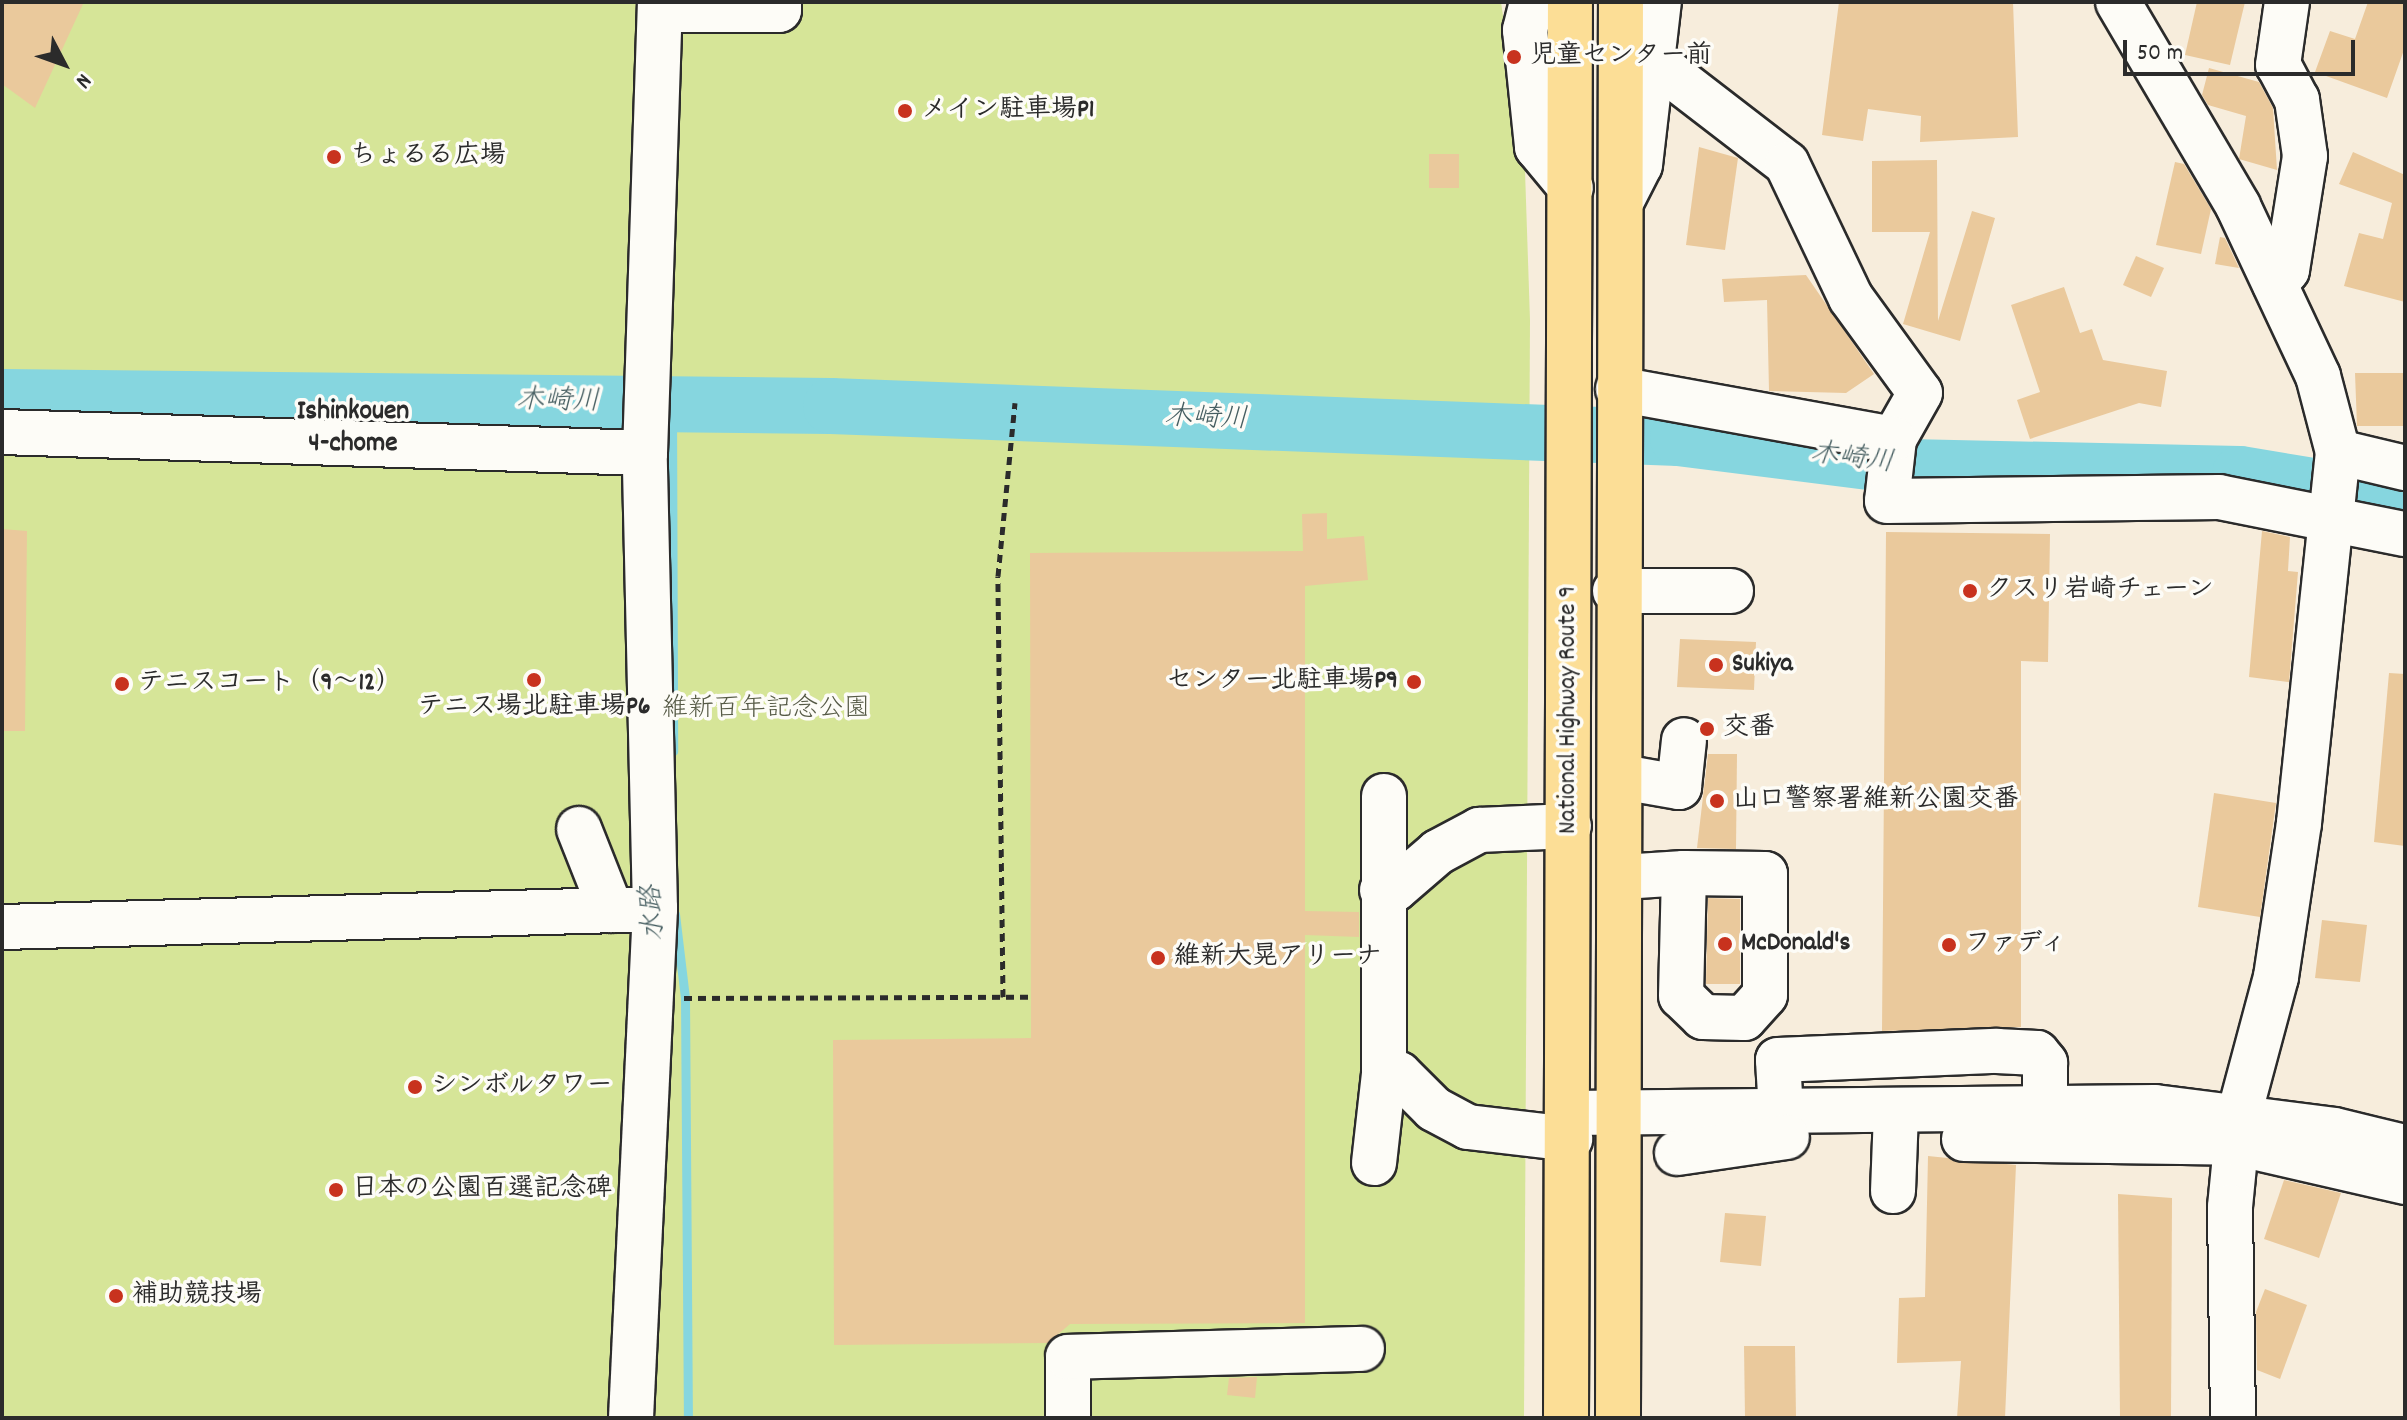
<!DOCTYPE html>
<html>
<head>
<meta charset="utf-8">
<style>
	body { margin:0 }
	#map { position:relative; width:2407px; height:1420px; overflow:hidden; background:#f7eddc; font-family:Dekko,"Klee One",sans-serif }
	div>[style] { position:absolute }
	.green>* { inset:0; background:#d6e598 }
	.stream>* { height:9px; margin:-4.5px; padding:0 4.5px; transform-origin:4.5px; border-radius:4.5px; background:#86d6df }
	.river>* { height:56px; margin:-28px; padding:0 28px; transform-origin:28px; border-radius:28px; background:#86d6df }
	.building>* { inset:0; background:#eac99c }
	.path>* { height:5px; margin-top:-2.5px; transform-origin:0; background:repeating-linear-gradient(90deg,#2b2b2b 0 8px,transparent 0 14px) }
	.roads { filter:drop-shadow(2px 0 #2b2b2b) drop-shadow(-2px 0 #2b2b2b) drop-shadow(0 2px #2b2b2b) drop-shadow(0 -2px #2b2b2b) }
	.minor>* { height:44px; margin:-22px; padding:0 22px; transform-origin:22px; border-radius:22px; background:#fdfcf7 }
	.highway>* { height:44px; margin:-22px; padding:0 22px; transform-origin:22px; border-radius:22px; background:#fcde96 }
	.dots>* { width:22px; height:22px; translate:-50% -50%; box-sizing:border-box; border:4px solid #fdfcf7; border-radius:50% }
	span { translate:-50% -50%; white-space:nowrap; text-align:center; line-height:1.15; -webkit-text-stroke:7px #fdfcf7; paint-order:stroke }
	.poi-label { font-size:26px; color:#2b2b2b; font-weight:700 }
	.left { translate:0 -50%; text-align:left }
	.right { translate:-100% -50%; text-align:right }
	.park-label { font-size:26px; color:#565a46 }
	.street-label { font-size:26px; color:#2b2b2b }
	.water-label { font-size:28px; color:#465e61; font-style:italic }
	.neighbourhood-label { font-size:28px; color:#2b2b2b; font-weight:700 }
	.frame { position:absolute; inset:0; border:4px solid #2b2b2b; pointer-events:none }
	.north { position:absolute; left:24px; top:24px; width:80px; height:80px; -webkit-text-stroke:6px #fdfcf7; paint-order:stroke; rotate:131deg; font-size:22px; font-weight:700; line-height:32px; text-align:center; color:#2b2b2b }
	.north::after { content:''; display:block; margin:auto; width:28px; height:36px; background:#2b2b2b; clip-path:polygon(50% 0,100% 100%,50% 72%,0 100%) }
	.scale { position:absolute; left:2123px; top:40px; width:232px; height:36px; box-sizing:border-box; border:4px solid #2b2b2b; border-top:0; padding-left:10px; font-size:24px; line-height:28px; white-space:nowrap; color:#2b2b2b; -webkit-text-stroke:6px #fdfcf7; paint-order:stroke }
</style>
</head>
<body>
<div id="map">
	<div class="green">
		<div style="clip-path:polygon(2px 2px,1501px 2px,1525px 171px,1530px 320px,1524px 1418px,2px 1418px)"></div>
	</div>
	<div class="stream">
		<div style="left:672px;top:404px;width:347px;rotate:89.8deg"></div>
		<div style="left:675px;top:914px;width:85px;rotate:83.2deg"></div>
		<div style="left:685px;top:998px;width:420px;rotate:89.6deg"></div>
	</div>
	<div class="river">
		<div style="left:2px;top:397px;width:829px;rotate:0.62deg"></div>
		<div style="left:831px;top:406px;width:848px;rotate:2.16deg"></div>
		<div style="left:1678px;top:438px;width:232px;rotate:7.2deg"></div>
		<div style="left:1908px;top:467px;width:332px;rotate:1.2deg"></div>
		<div style="left:2240px;top:474px;width:167px;rotate:9.3deg"></div>
	</div>
	<div class="building">
		<div style="clip-path:polygon(2px 2px,84px 2px,35px 108px,2px 84px)"></div>
		<div style="clip-path:polygon(1839px 2px,2013px 2px,2018px 137px,1920px 142px,1921px 116px,1868px 109px,1863px 141px,1822px 135px)"></div>
		<div style="clip-path:polygon(2197px 2px,2245px 2px,2230px 65px,2185px 55px)"></div>
		<div style="clip-path:polygon(2368px 2px,2405px 2px,2405px 47px,2387px 98px,2315px 72px,2330px 31px,2355px 39px)"></div>
		<div style="clip-path:polygon(2209px 68px,2259px 82px,2273px 108px,2277px 170px,2239px 159px,2246px 116px,2208px 105px,2202px 95px)"></div>
		<div style="clip-path:polygon(1699px 147px,1738px 158px,1725px 250px,1686px 245px)"></div>
		<div style="clip-path:polygon(2353px 152px,2405px 175px,2405px 302px,2344px 286px,2359px 233px,2383px 239px,2392px 203px,2339px 184px)"></div>
		<div style="clip-path:polygon(1429px 154px,1459px 154px,1459px 188px,1429px 188px)"></div>
		<div style="clip-path:polygon(1937px 160px,1938px 321px,1972px 211px,1995px 218px,1960px 341px,1903px 324px,1930px 232px,1872px 232px,1872px 161px)"></div>
		<div style="clip-path:polygon(2175px 162px,2184px 164px,2211px 209px,2201px 254px,2156px 245px)"></div>
		<div style="clip-path:polygon(2220px 237px,2225px 238px,2239px 268px,2215px 264px)"></div>
		<div style="clip-path:polygon(2136px 256px,2164px 268px,2151px 297px,2123px 285px)"></div>
		<div style="clip-path:polygon(1806px 275px,1874px 374px,1846px 393px,1769px 391px,1767px 300px,1724px 302px,1722px 279px)"></div>
		<div style="clip-path:polygon(2064px 287px,2080px 333px,2092px 329px,2103px 360px,2167px 371px,2161px 407px,2139px 403px,2030px 439px,2017px 400px,2040px 392px,2011px 305px)"></div>
		<div style="clip-path:polygon(2355px 373px,2405px 373px,2405px 426px,2357px 426px)"></div>
		<div style="clip-path:polygon(1327px 513px,1327px 539px,1364px 536px,1368px 580px,1305px 586px,1305px 911px,1359px 912px,1359px 937px,1305px 935px,1305px 1323px,1070px 1324px,1048px 1343px,834px 1345px,833px 1040px,1031px 1038px,1030px 553px,1303px 551px,1302px 514px)"></div>
		<div style="clip-path:polygon(2px 529px,27px 531px,25px 731px,2px 731px)"></div>
		<div style="clip-path:polygon(2262px 531px,2290px 537px,2288px 571px,2298px 572px,2289px 682px,2249px 677px)"></div>
		<div style="clip-path:polygon(1886px 532px,2050px 534px,2048px 662px,2021px 661px,2021px 1027px,1882px 1031px)"></div>
		<div style="clip-path:polygon(1680px 639px,1756px 642px,1754px 690px,1677px 687px)"></div>
		<div style="clip-path:polygon(2389px 673px,2405px 674px,2405px 846px,2374px 842px)"></div>
		<div style="clip-path:polygon(1708px 754px,1737px 754px,1736px 849px,1697px 848px)"></div>
		<div style="clip-path:polygon(2214px 793px,2276px 803px,2260px 917px,2198px 907px)"></div>
		<div style="clip-path:polygon(1708px 898px,1740px 899px,1740px 984px,1706px 984px)"></div>
		<div style="clip-path:polygon(2322px 920px,2367px 925px,2360px 982px,2315px 978px)"></div>
		<div style="clip-path:polygon(1928px 1156px,2016px 1165px,2005px 1418px,1957px 1418px,1961px 1361px,1897px 1363px,1899px 1298px,1925px 1297px)"></div>
		<div style="clip-path:polygon(2284px 1180px,2341px 1193px,2319px 1258px,2264px 1239px)"></div>
		<div style="clip-path:polygon(2118px 1194px,2172px 1198px,2171px 1418px,2120px 1418px)"></div>
		<div style="clip-path:polygon(1725px 1213px,1766px 1216px,1761px 1266px,1720px 1262px)"></div>
		<div style="clip-path:polygon(2265px 1289px,2307px 1305px,2280px 1379px,2257px 1370px,2256px 1312px)"></div>
		<div style="clip-path:polygon(1744px 1346px,1795px 1346px,1796px 1418px,1745px 1418px)"></div>
		<div style="clip-path:polygon(1257px 1377px,1255px 1398px,1227px 1395px,1229px 1378px)"></div>
	</div>
	<div class="path">
		<div style="left:1003px;top:997px;width:421px;rotate:-90.7deg"></div>
		<div style="left:998px;top:576px;width:174px;rotate:-84.4deg"></div>
		<div style="left:684px;top:998px;width:347px;rotate:-0.2deg"></div>
	</div>
	<div class="roads">
		<div class="minor">
			<div style="left:1532px;top:2px;width:29px;rotate:104deg"></div>
			<div style="left:1525px;top:30px;width:118px;rotate:84.1deg"></div>
			<div style="left:1537px;top:147px;width:53px;rotate:50.3deg"></div>
			<div style="left:2118px;top:2px;width:237px;rotate:59.5deg"></div>
			<div style="left:2238px;top:206px;width:188px;rotate:64.8deg"></div>
			<div style="left:2318px;top:376px;width:79px;rotate:75.3deg"></div>
			<div style="left:2338px;top:452px;width:373px;rotate:96deg"></div>
			<div style="left:2299px;top:823px;width:156px;rotate:98.5deg"></div>
			<div style="left:2276px;top:977px;width:143px;rotate:105deg"></div>
			<div style="left:2239px;top:1115px;width:92px;rotate:95.6deg"></div>
			<div style="left:2230px;top:1207px;width:211px;rotate:89.2deg"></div>
			<div style="left:660px;top:10px;width:119px"></div>
			<div style="left:779px;top:10px;width:8px;rotate:-90deg"></div>
			<div style="left:1656px;top:63px;width:165px;rotate:37.6deg"></div>
			<div style="left:1787px;top:164px;width:148px;rotate:64.5deg"></div>
			<div style="left:1851px;top:298px;width:117px;rotate:54deg"></div>
			<div style="left:1920px;top:393px;width:53px;rotate:119.5deg"></div>
			<div style="left:1894px;top:439px;width:62px;rotate:96.4deg"></div>
			<div style="left:1887px;top:501px;width:332px;rotate:-0.7deg"></div>
			<div style="left:2219px;top:497px;width:190px;rotate:11.3deg"></div>
			<div style="left:1622px;top:200px;width:39px;rotate:-63deg"></div>
			<div style="left:1640px;top:165px;width:164px;rotate:-83.4deg"></div>
			<div style="left:2275px;top:284px;width:18px;rotate:-49deg"></div>
			<div style="left:2287px;top:270px;width:115px;rotate:-81deg"></div>
			<div style="left:2305px;top:156px;width:57px;rotate:-98.1deg"></div>
			<div style="left:2297px;top:100px;width:40px;rotate:-118deg"></div>
			<div style="left:2278px;top:65px;width:64px;rotate:-81.9deg"></div>
			<div style="left:1618px;top:389px;width:280px;rotate:10.3deg"></div>
			<div style="left:2px;top:432px;width:643px;rotate:1.87deg"></div>
			<div style="left:2338px;top:452px;width:69px;rotate:13.4deg"></div>
			<div style="left:1615px;top:591px;width:116px"></div>
			<div style="left:1622px;top:777px;width:58px;rotate:10deg"></div>
			<div style="left:1679px;top:787px;width:47px;rotate:-83.9deg"></div>
			<div style="left:579px;top:829px;width:87px;rotate:68.4deg"></div>
			<div style="left:1622px;top:877px;width:62px;rotate:-3.7deg"></div>
			<div style="left:1684px;top:873px;width:81px;rotate:0.7deg"></div>
			<div style="left:1765px;top:874px;width:121px;rotate:90deg"></div>
			<div style="left:1765px;top:995px;width:31px;rotate:132deg"></div>
			<div style="left:1744px;top:1018px;width:41px;rotate:-178.6deg"></div>
			<div style="left:1703px;top:1017px;width:30px;rotate:-136deg"></div>
			<div style="left:1681px;top:996px;width:123px;rotate:-88.6deg"></div>
			<div style="left:1382px;top:890px;width:13px;rotate:-4deg"></div>
			<div style="left:1395px;top:889px;width:57px;rotate:-40.7deg"></div>
			<div style="left:1438px;top:852px;width:47px;rotate:-28.2deg"></div>
			<div style="left:1479px;top:830px;width:90px;rotate:-2.5deg"></div>
			<div style="left:2px;top:927px;width:653px;rotate:-1.58deg"></div>
			<div style="left:1384px;top:1074px;width:15px"></div>
			<div style="left:1399px;top:1074px;width:49px;rotate:45deg"></div>
			<div style="left:1434px;top:1109px;width:38px;rotate:28deg"></div>
			<div style="left:1468px;top:1127px;width:103px;rotate:6.7deg"></div>
			<div style="left:1781px;top:1111px;width:51px;rotate:-93.4deg"></div>
			<div style="left:1778px;top:1060px;width:219px;rotate:-2.4deg"></div>
			<div style="left:1997px;top:1051px;width:40px;rotate:2.9deg"></div>
			<div style="left:2037px;top:1053px;width:13px;rotate:51deg"></div>
			<div style="left:2045px;top:1063px;width:46px;rotate:90deg"></div>
			<div style="left:1570px;top:1113px;width:585px;rotate:-0.59deg"></div>
			<div style="left:2155px;top:1107px;width:180px;rotate:7.3deg"></div>
			<div style="left:2334px;top:1130px;width:73px;rotate:13.5deg"></div>
			<div style="left:1964px;top:1139px;width:272px;rotate:0.8deg"></div>
			<div style="left:2236px;top:1143px;width:173px;rotate:13deg"></div>
			<div style="left:1677px;top:1153px;width:111px;rotate:-8.3deg"></div>
			<div style="left:1374px;top:1163px;width:90px;rotate:-83.6deg"></div>
			<div style="left:1384px;top:1074px;width:278px;rotate:-90deg"></div>
			<div style="left:1893px;top:1191px;width:79px;rotate:-87.8deg"></div>
			<div style="left:631px;top:1418px;width:510px;rotate:-87.3deg"></div>
			<div style="left:655px;top:909px;width:456px;rotate:-91.3deg"></div>
			<div style="left:645px;top:453px;width:451px;rotate:-88.1deg"></div>
			<div style="left:1068px;top:1418px;width:61px;rotate:-90deg"></div>
			<div style="left:1068px;top:1357px;width:294px;rotate:-1.6deg"></div>
		</div>
		<div class="highway">
			<div style="left:1566px;top:1418px;width:1416px;rotate:-89.84deg"></div>
			<div style="left:1618px;top:1418px;width:1416px;rotate:-89.88deg"></div>
		</div>
	</div>
	<div class="dots">
		<div style="left:1514px;top:57px;background:#c8321e"></div>
		<div style="left:905px;top:111px;background:#c8321e"></div>
		<div style="left:334px;top:157px;background:#c8321e"></div>
		<div style="left:1970px;top:591px;background:#c8321e"></div>
		<div style="left:1716px;top:665px;background:#c8321e"></div>
		<div style="left:534px;top:680px;background:#c8321e"></div>
		<div style="left:1414px;top:682px;background:#c8321e"></div>
		<div style="left:122px;top:684px;background:#c8321e"></div>
		<div style="left:1707px;top:729px;background:#c8321e"></div>
		<div style="left:1717px;top:801px;background:#c8321e"></div>
		<div style="left:1725px;top:944px;background:#c8321e"></div>
		<div style="left:1949px;top:945px;background:#c8321e"></div>
		<div style="left:1158px;top:958px;background:#c8321e"></div>
		<div style="left:415px;top:1087px;background:#c8321e"></div>
		<div style="left:336px;top:1190px;background:#c8321e"></div>
		<div style="left:116px;top:1296px;background:#c8321e"></div>
	</div>
	<div class="poi-label">
		<span class="left" style="left:1530px;top:57px">児童センター前</span>
		<span class="left" style="left:921px;top:111px">メイン駐車場P1</span>
		<span class="left" style="left:350px;top:157px">ちょるる広場</span>
		<span class="left" style="left:1986px;top:591px">クスリ岩崎チェーン</span>
		<span class="left" style="left:1732px;top:665px">Sukiya</span>
		<span class="right" style="left:1398px;top:682px">センター北駐車場P9</span>
		<span class="left" style="left:138px;top:684px">テニスコート（9～12）</span>
		<span style="left:534px;top:708px">テニス場北駐車場P6</span>
		<span class="left" style="left:1723px;top:729px">交番</span>
		<span class="left" style="left:1733px;top:801px">山口警察署維新公園交番</span>
		<span class="left" style="left:1741px;top:944px">McDonald's</span>
		<span class="left" style="left:1965px;top:945px">ファディ</span>
		<span class="left" style="left:1174px;top:958px">維新大晃アリーナ</span>
		<span class="left" style="left:431px;top:1087px">シンボルタワー</span>
		<span class="left" style="left:352px;top:1190px">日本の公園百選記念碑</span>
		<span class="left" style="left:132px;top:1296px">補助競技場</span>
	</div>
	<div class="park-label">
		<span style="left:766px;top:710px">維新百年記念公園</span>
	</div>
	<div class="street-label">
		<span style="left:1569px;top:710px;rotate:-90deg">National Highway Route 9</span>
	</div>
	<div class="water-label">
		<span style="left:558px;top:403px;rotate:1deg">木崎川</span>
		<span style="left:1206px;top:420px;rotate:2deg">木崎川</span>
		<span style="left:1852px;top:460px;rotate:7deg">木崎川</span>
		<span style="left:655px;top:913px;rotate:-94deg">水路</span>
	</div>
	<div class="neighbourhood-label">
		<span style="left:353px;top:429px">Ishinkouen<br>4-chome</span>
	</div>
	<div class="frame"></div>
	<div class="north">N</div>
	<div class="scale">50 m</div>
</div>
</body>
</html>
